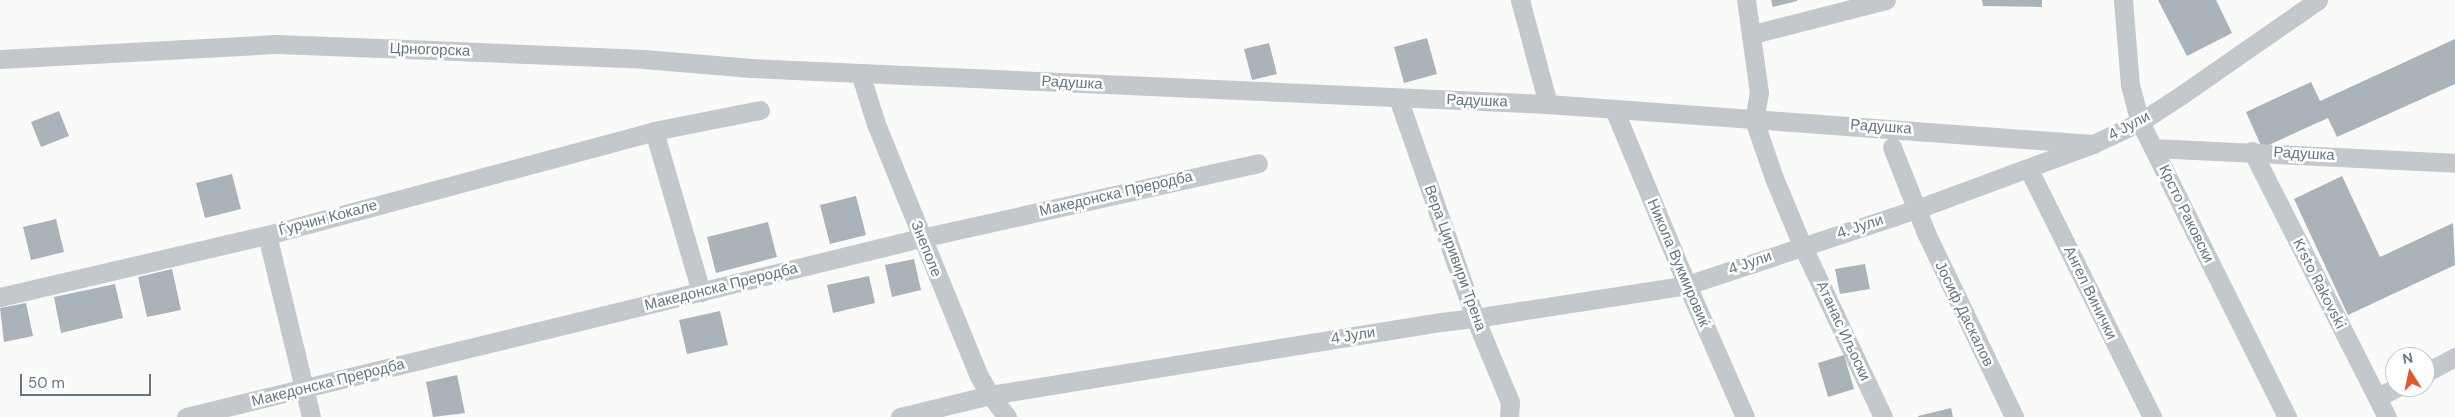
<!DOCTYPE html>
<html>
<head>
<meta charset="utf-8">
<style>
	body { margin:0 }
	#map { position:relative; width:2455px; height:417px; overflow:hidden; background:#fafaf8; font-family:"DM Sans",sans-serif }
	div>[style] { position:absolute }
	.building>* { inset:0; background:#aab3b9 }
	.minor>* { height:19px; margin:-9.5px; padding:0 9.5px; transform-origin:9.5px; border-radius:9.5px; background:#c3c8cc }
	span { translate:-50% -50%; white-space:nowrap; text-align:center; line-height:1.15; -webkit-text-stroke:5px #fff; paint-order:stroke }
	.street-label { font-size:15px; color:#657683 }
	.north { position:absolute; left:2385px; top:347px; width:50px; height:50px; box-sizing:border-box; background:#fff; border:1px solid #c1c8cd; border-radius:50%; rotate:350deg; font-size:14px; font-weight:700; line-height:20px; text-align:center; color:#657683 }
	.north::after { content:''; display:block; margin:auto; width:18px; height:22px; background:#e4572e; clip-path:polygon(50% 0,100% 100%,50% 72%,0 100%) }
	.scale { position:absolute; left:20px; top:374px; width:131px; height:22px; box-sizing:border-box; border:2px solid #657683; border-top:0; padding-left:6px; font-size:15px; line-height:18px; white-space:nowrap; color:#657683; -webkit-text-stroke:4px #fff; paint-order:stroke }
</style>
</head>
<body>
<div id="map">
	<div class="building">
		<div style="clip-path:polygon(1771px 0,1797px 0,1797px 1px,1773px 7px)"></div>
		<div style="clip-path:polygon(1982px 0,2042px 0,2042px 7px,1983px 6px)"></div>
		<div style="clip-path:polygon(2158px 0,2216px 0,2232px 33px,2187px 56px)"></div>
		<div style="clip-path:polygon(1427px 38px,1437px 74px,1404px 83px,1394px 47px)"></div>
		<div style="clip-path:polygon(2455px 39px,2455px 84px,2337px 137px,2328px 118px,2262px 148px,2246px 112px,2311px 82px,2320px 101px)"></div>
		<div style="clip-path:polygon(1269px 43px,1277px 74px,1252px 80px,1244px 49px)"></div>
		<div style="clip-path:polygon(59px 111px,69px 136px,41px 147px,31px 122px)"></div>
		<div style="clip-path:polygon(232px 174px,241px 209px,205px 218px,196px 183px)"></div>
		<div style="clip-path:polygon(2342px 176px,2380px 257px,2453px 223px,2455px 265px,2348px 315px,2294px 199px)"></div>
		<div style="clip-path:polygon(856px 196px,866px 235px,830px 244px,820px 205px)"></div>
		<div style="clip-path:polygon(56px 219px,64px 252px,31px 260px,23px 227px)"></div>
		<div style="clip-path:polygon(768px 222px,777px 257px,716px 273px,707px 237px)"></div>
		<div style="clip-path:polygon(914px 259px,921px 290px,892px 297px,885px 265px)"></div>
		<div style="clip-path:polygon(1865px 264px,1870px 289px,1840px 294px,1835px 269px)"></div>
		<div style="clip-path:polygon(172px 269px,181px 310px,147px 317px,138px 277px)"></div>
		<div style="clip-path:polygon(869px 276px,875px 303px,833px 313px,827px 285px)"></div>
		<div style="clip-path:polygon(115px 284px,123px 318px,61px 333px,54px 297px)"></div>
		<div style="clip-path:polygon(26px 303px,33px 336px,4px 342px,0 308px)"></div>
		<div style="clip-path:polygon(720px 311px,728px 345px,687px 354px,679px 320px)"></div>
		<div style="clip-path:polygon(1844px 355px,1854px 389px,1828px 397px,1818px 363px)"></div>
		<div style="clip-path:polygon(457px 375px,465px 413px,433px 417px,426px 382px)"></div>
		<div style="clip-path:polygon(1951px 408px,1953px 417px,1918px 417px,1918px 416px)"></div>
	</div>
	<div class="minor">
		<div style="left:1520px;top:0;width:108px;rotate:74.9deg"></div>
		<div style="left:1746px;top:0;width:93px;rotate:82deg"></div>
		<div style="left:1759px;top:92px;width:28px;rotate:100deg"></div>
		<div style="left:1754px;top:120px;width:61px;rotate:71deg"></div>
		<div style="left:1774px;top:178px;width:73px;rotate:67.3deg"></div>
		<div style="left:1802px;top:245px;width:190px;rotate:64.8deg"></div>
		<div style="left:2123px;top:0;width:85px;rotate:85.3deg"></div>
		<div style="left:2130px;top:85px;width:38px;rotate:75deg"></div>
		<div style="left:2140px;top:122px;width:330px;rotate:63.5deg"></div>
		<div style="left:1753px;top:34px;width:137px;rotate:-14.3deg"></div>
		<div style="left:0;top:59px;width:276px;rotate:-3.1deg"></div>
		<div style="left:276px;top:44px;width:156px;rotate:2.2deg"></div>
		<div style="left:432px;top:50px;width:212px;rotate:2.4deg"></div>
		<div style="left:644px;top:59px;width:108px;rotate:4.8deg"></div>
		<div style="left:752px;top:68px;width:108px;rotate:2.7deg"></div>
		<div style="left:860px;top:73px;width:689px;rotate:2.58deg"></div>
		<div style="left:1548px;top:104px;width:546px;rotate:4.2deg"></div>
		<div style="left:860px;top:73px;width:53px;rotate:72.6deg"></div>
		<div style="left:876px;top:124px;width:272px;rotate:67.8deg"></div>
		<div style="left:979px;top:376px;width:22px;rotate:60deg"></div>
		<div style="left:990px;top:395px;width:28px;rotate:52deg"></div>
		<div style="left:1398px;top:98px;width:233px;rotate:70.7deg"></div>
		<div style="left:1475px;top:318px;width:91px;rotate:67.4deg"></div>
		<div style="left:1510px;top:402px;width:15px;rotate:94deg"></div>
		<div style="left:1614px;top:109px;width:191px;rotate:67.5deg"></div>
		<div style="left:1687px;top:285px;width:144px;rotate:66.3deg"></div>
		<div style="left:654px;top:131px;width:168px;rotate:73.7deg"></div>
		<div style="left:1892px;top:147px;width:92px;rotate:68.4deg"></div>
		<div style="left:1926px;top:233px;width:204px;rotate:64.4deg"></div>
		<div style="left:2153px;top:148px;width:302px;rotate:2.8deg"></div>
		<div style="left:2252px;top:151px;width:298px;rotate:63.1deg"></div>
		<div style="left:2029px;top:170px;width:276px;rotate:63.5deg"></div>
		<div style="left:267px;top:235px;width:187px;rotate:76.4deg"></div>
		<div style="left:0;top:297px;width:274px;rotate:-13.1deg"></div>
		<div style="left:267px;top:235px;width:401px;rotate:-15deg"></div>
		<div style="left:654px;top:131px;width:108px;rotate:-11.2deg"></div>
		<div style="left:2425px;top:373px;width:34px;rotate:-28deg"></div>
		<div style="left:2378px;top:397px;width:22px;rotate:-27deg"></div>
		<div style="left:186px;top:417px;width:756px;rotate:-13.69deg"></div>
		<div style="left:921px;top:238px;width:345px;rotate:-12.5deg"></div>
		<div style="left:900px;top:417px;width:93px;rotate:-13.7deg"></div>
		<div style="left:990px;top:395px;width:457px;rotate:-9.2deg"></div>
		<div style="left:1441px;top:322px;width:34px;rotate:-7deg"></div>
		<div style="left:1475px;top:318px;width:215px;rotate:-8.8deg"></div>
		<div style="left:1687px;top:285px;width:242px;rotate:-18.3deg"></div>
		<div style="left:1917px;top:209px;width:188px;rotate:-20.3deg"></div>
		<div style="left:2093px;top:144px;width:52px;rotate:-25.1deg"></div>
		<div style="left:2140px;top:122px;width:48px;rotate:-33deg"></div>
		<div style="left:2180px;top:96px;width:168px;rotate:-34.8deg"></div>
	</div>
	<div class="street-label">
		<span style="left:430px;top:50px;rotate:2deg">Црногорска</span>
		<span style="left:1072px;top:83px;rotate:3deg">Радушка</span>
		<span style="left:1477px;top:101px;rotate:2deg">Радушка</span>
		<span style="left:2129px;top:126px;rotate:-28deg">4 Јули</span>
		<span style="left:1881px;top:127px;rotate:4deg">Радушка</span>
		<span style="left:2304px;top:154px;rotate:3deg">Радушка</span>
		<span style="left:1116px;top:194px;rotate:-13deg">Македонска Преродба</span>
		<span style="left:2186px;top:214px;rotate:64deg">Крсто Раковски</span>
		<span style="left:328px;top:218px;rotate:-15deg">Ѓурчин Кокале</span>
		<span style="left:1860px;top:227px;rotate:-18deg">4. Јули</span>
		<span style="left:926px;top:249px;rotate:68deg">Знеполе</span>
		<span style="left:1455px;top:258px;rotate:70deg">Вера Циривири Трена</span>
		<span style="left:1678px;top:263px;rotate:67deg">Никола Вукмировиќ</span>
		<span style="left:1750px;top:263px;rotate:-19deg">4 Јули</span>
		<span style="left:2319px;top:284px;rotate:63deg">Krsto Rakovski</span>
		<span style="left:721px;top:287px;rotate:-14deg">Македонска Преродба</span>
		<span style="left:2090px;top:293px;rotate:64deg">Ангел Винички</span>
		<span style="left:1964px;top:314px;rotate:64deg">Јосиф Даскалов</span>
		<span style="left:1843px;top:331px;rotate:65deg">Aтанас Иљоски</span>
		<span style="left:1353px;top:336px;rotate:-9deg">4 Јули</span>
		<span style="left:328px;top:383px;rotate:-14deg">Македонска Преродба</span>
	</div>
	<div class="north">N</div>
	<div class="scale">50 m</div>
</div>
</body>
</html>
